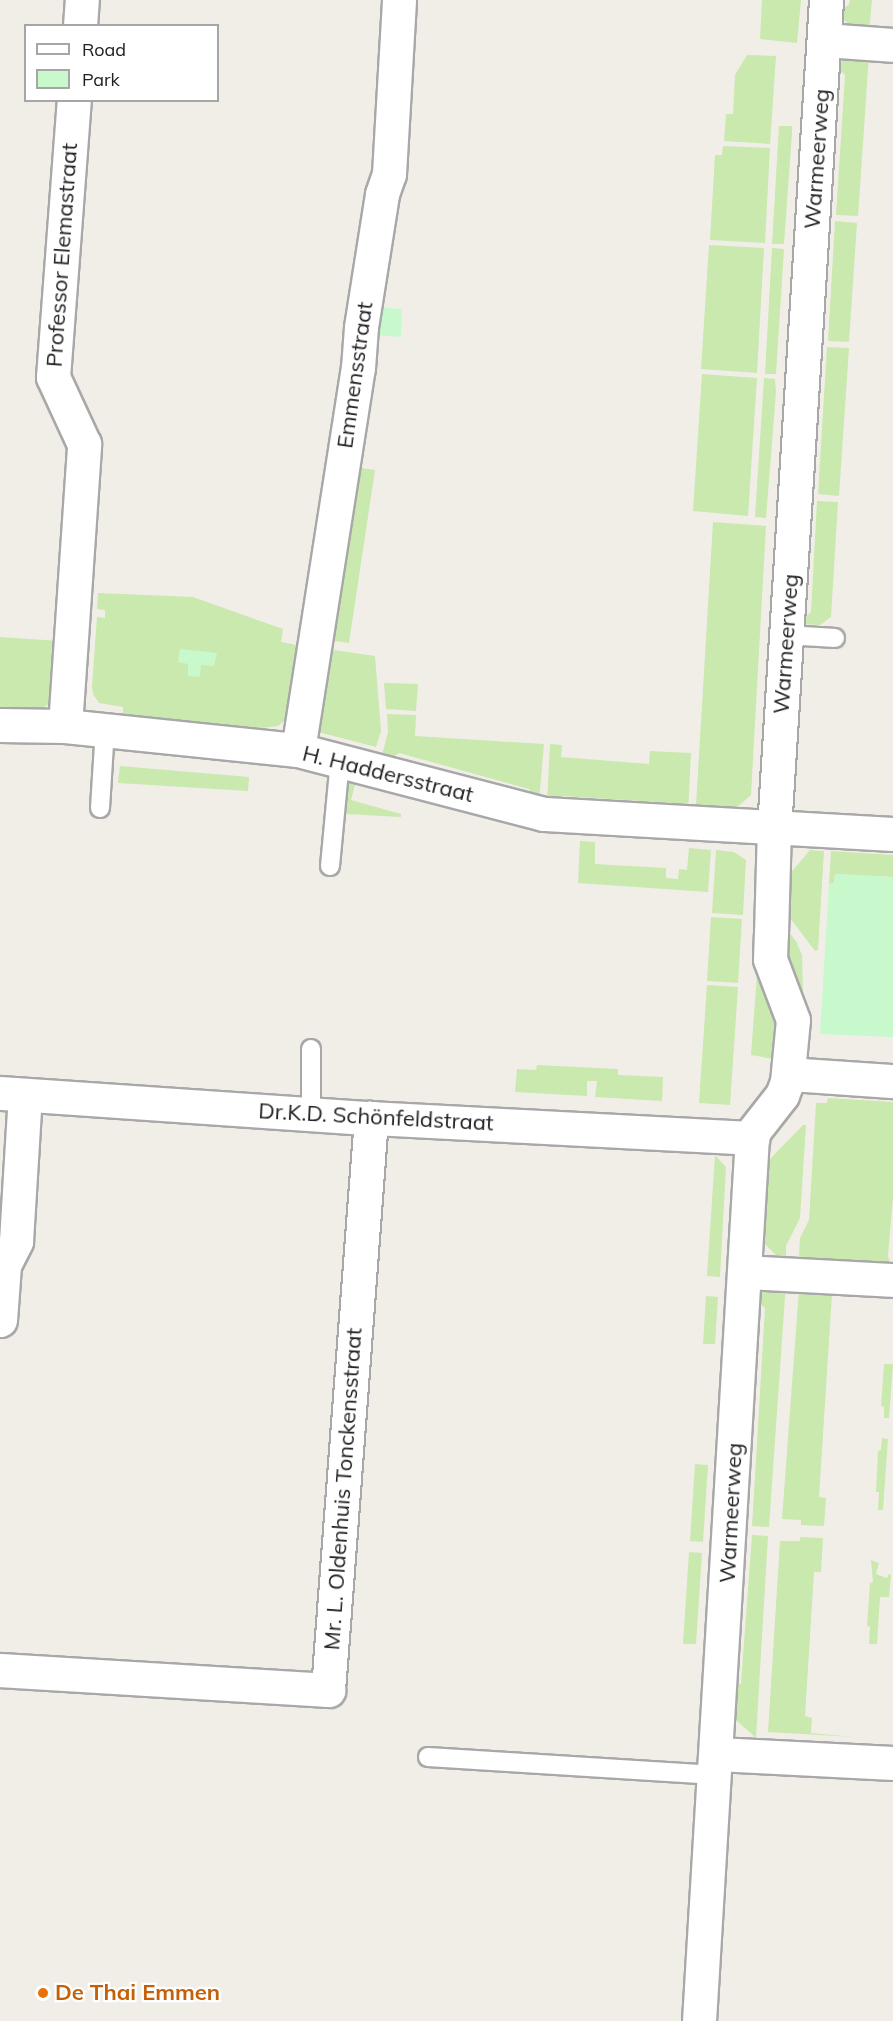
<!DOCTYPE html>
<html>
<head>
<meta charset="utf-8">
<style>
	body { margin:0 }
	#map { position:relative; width:893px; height:2021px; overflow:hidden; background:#f1eee8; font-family:Mulish,sans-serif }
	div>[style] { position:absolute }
	.grass>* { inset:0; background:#c9e9af }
	.park>* { inset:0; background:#c7f9cd }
	.roads { filter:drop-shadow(2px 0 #a8a8a8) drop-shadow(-2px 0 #a8a8a8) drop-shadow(0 2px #a8a8a8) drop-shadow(0 -2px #a8a8a8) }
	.service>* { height:18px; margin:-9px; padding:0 9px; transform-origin:9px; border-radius:9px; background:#fff }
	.minor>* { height:33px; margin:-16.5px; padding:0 16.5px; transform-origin:16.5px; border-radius:16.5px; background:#fff }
	.dots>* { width:16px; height:16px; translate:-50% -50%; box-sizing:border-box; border:3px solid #fff; border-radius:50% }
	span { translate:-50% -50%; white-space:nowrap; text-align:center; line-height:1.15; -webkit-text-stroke:4.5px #fff; paint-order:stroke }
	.street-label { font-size:22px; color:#212121 }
	.food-label { font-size:22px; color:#c56008; font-weight:700 }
	.left { translate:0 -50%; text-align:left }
	.legend { position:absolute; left:24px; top:24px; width:195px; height:78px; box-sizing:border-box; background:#fff; border:2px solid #a6a6a6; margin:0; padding:8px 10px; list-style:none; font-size:18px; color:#212121 }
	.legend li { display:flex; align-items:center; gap:12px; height:30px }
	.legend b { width:30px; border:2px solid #a6a6a6 }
</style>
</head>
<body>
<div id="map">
	<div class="grass">
		<div style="clip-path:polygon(762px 0,801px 0,797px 43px,760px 39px)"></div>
		<div style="clip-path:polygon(850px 0,872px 0,869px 32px,857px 32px,838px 14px,849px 4px)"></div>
		<div style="clip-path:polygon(856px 54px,869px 55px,858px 216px,836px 215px,845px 75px,835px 65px)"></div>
		<div style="clip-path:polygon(747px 55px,776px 56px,770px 144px,724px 141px,726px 114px,733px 114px,735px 75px)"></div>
		<div style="clip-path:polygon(779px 126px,792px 126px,792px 133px,784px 244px,772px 244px)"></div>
		<div style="clip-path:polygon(723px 146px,770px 148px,765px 243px,710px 240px,715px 155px,722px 155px)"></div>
		<div style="clip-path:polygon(835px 221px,857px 223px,849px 342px,828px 341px)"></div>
		<div style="clip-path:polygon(709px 245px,764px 248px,757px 373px,701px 369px)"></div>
		<div style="clip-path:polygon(772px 248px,784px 249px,776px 374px,765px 374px)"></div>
		<div style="clip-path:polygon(827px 347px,849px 348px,839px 496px,818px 494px)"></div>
		<div style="clip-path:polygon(702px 374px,757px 378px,748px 516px,693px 511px)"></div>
		<div style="clip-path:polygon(764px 378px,775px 379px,776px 392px,766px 518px,755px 517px)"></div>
		<div style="clip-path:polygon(354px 467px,375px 470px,349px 643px,328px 640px)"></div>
		<div style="clip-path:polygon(817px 501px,838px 502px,831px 617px,820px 625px,799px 624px,811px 612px)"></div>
		<div style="clip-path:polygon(713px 522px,766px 526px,751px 795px,736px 808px,696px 805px)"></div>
		<div style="clip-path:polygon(98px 593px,193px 597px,283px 629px,281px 642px,302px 646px,288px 718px,278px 726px,260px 728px,123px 717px,123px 707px,99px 703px,93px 694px,92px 687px,97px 617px,105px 618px,105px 610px,97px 609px)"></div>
		<div style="clip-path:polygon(0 637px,60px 641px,51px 702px,42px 709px,0 713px)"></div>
		<div style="clip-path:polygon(327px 649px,375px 656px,381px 731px,376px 747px,318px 732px)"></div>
		<div style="clip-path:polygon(384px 683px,418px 684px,416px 711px,386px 709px)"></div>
		<div style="clip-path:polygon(387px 714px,416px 715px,415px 736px,544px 744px,539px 802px,529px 789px,399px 753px,388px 760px,381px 759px,388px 732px)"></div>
		<div style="clip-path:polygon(550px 744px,562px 745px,561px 757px,649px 764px,650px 751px,691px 753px,688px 814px,681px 813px,673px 803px,562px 796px,553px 804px,547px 804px)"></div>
		<div style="clip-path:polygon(120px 766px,249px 777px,248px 791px,118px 783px)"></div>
		<div style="clip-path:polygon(357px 777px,351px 800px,401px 814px,401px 817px,345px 814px,347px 778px)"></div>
		<div style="clip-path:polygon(580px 841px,595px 842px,595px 864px,666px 868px,666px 878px,678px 879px,679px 869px,687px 870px,689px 848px,711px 850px,708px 892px,578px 883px)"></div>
		<div style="clip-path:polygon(716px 850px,734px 852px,746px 860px,743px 915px,712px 913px)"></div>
		<div style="clip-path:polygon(810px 850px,824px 851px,818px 950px,815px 951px,787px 914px,783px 882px)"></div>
		<div style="clip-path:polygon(831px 851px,893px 855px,893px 877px,835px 874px,834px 883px,829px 884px)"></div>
		<div style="clip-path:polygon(711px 917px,742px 919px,738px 983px,707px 981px)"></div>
		<div style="clip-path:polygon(780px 921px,796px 941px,802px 955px,803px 991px,800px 994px,779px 951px)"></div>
		<div style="clip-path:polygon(757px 975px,760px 975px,777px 1016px,773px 1059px,751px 1055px)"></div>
		<div style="clip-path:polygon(707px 985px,738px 987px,730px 1105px,699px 1103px)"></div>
		<div style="clip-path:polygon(537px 1065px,618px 1069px,618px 1075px,663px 1077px,662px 1101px,595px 1097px,597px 1081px,587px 1081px,587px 1096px,515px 1092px,517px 1069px,536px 1070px)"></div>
		<div style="clip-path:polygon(828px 1098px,893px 1102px,893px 1197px,888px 1256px,890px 1263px,799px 1257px,800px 1238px,809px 1220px,816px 1103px,827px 1103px)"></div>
		<div style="clip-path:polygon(803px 1125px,806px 1125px,800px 1218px,786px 1246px,786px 1257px,777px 1256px,764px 1243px,760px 1243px,767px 1168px,770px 1159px)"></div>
		<div style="clip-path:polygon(715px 1155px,726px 1167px,720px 1277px,707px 1276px)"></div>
		<div style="clip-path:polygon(775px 1282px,786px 1283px,769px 1527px,752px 1526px,765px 1308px,756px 1300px,757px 1294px,760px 1294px)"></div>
		<div style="clip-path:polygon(799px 1289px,882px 1295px,832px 1294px,819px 1497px,826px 1498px,824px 1526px,801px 1525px,801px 1520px,782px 1519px)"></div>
		<div style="clip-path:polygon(706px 1296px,718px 1297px,715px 1344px,703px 1344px)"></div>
		<div style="clip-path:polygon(884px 1364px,893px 1364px,889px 1418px,884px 1418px,884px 1407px,881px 1406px)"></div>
		<div style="clip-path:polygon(882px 1438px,888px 1439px,883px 1510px,878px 1510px,879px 1492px,876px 1492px,878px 1451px,881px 1450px)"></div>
		<div style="clip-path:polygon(695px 1464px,708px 1465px,703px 1542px,690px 1541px)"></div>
		<div style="clip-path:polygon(752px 1535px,768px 1536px,756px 1738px,736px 1720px,730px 1720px,732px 1691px,741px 1683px)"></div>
		<div style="clip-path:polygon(800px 1537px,823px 1538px,821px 1572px,814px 1572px,805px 1716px,812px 1718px,811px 1733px,854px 1737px,768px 1732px,780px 1541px,800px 1541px)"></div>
		<div style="clip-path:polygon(689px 1552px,702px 1553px,696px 1644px,683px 1644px)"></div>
		<div style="clip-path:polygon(871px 1560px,879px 1563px,876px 1574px,887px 1578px,889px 1574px,891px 1575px,889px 1597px,880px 1597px,877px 1644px,869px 1644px,870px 1627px,867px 1626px,870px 1583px,873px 1582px)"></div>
	</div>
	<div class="park">
		<div style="clip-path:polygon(375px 307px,402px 309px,401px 337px,373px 335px)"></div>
		<div style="clip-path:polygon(180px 649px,217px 653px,214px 666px,201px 665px,200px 677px,188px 676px,188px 664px,178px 662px)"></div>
		<div style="clip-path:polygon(835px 874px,893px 877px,893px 1037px,820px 1034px,829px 884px,834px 883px)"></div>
	</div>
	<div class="roads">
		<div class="service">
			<div style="left:787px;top:635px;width:48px;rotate:3.6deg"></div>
			<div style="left:100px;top:808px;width:79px;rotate:-86.4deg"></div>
			<div style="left:330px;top:866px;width:105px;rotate:-84.6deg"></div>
			<div style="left:311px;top:1114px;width:65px;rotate:-90deg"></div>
			<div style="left:428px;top:1757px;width:288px;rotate:3.6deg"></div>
		</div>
		<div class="minor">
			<div style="left:80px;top:26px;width:26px;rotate:-86deg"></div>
			<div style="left:824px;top:40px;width:69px;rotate:4.1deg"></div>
			<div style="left:0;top:725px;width:65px;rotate:0.9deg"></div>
			<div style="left:65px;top:726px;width:234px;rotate:5.9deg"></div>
			<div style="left:298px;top:750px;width:254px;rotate:14.6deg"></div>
			<div style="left:544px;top:814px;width:350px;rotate:3.3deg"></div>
			<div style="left:65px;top:726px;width:283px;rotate:-86.1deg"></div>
			<div style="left:84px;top:444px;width:74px;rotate:-114.8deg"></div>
			<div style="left:53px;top:377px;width:278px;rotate:-85.7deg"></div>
			<div style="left:298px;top:750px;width:387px;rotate:-81.1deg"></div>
			<div style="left:358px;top:368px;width:41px;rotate:-85.8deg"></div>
			<div style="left:361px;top:327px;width:135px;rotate:-81deg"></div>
			<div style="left:382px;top:194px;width:21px;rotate:-71deg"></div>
			<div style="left:389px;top:174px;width:174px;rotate:-86.7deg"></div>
			<div style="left:789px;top:1074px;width:104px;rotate:3.9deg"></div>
			<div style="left:0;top:1093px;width:372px;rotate:3.9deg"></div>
			<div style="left:371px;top:1118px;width:382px;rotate:3deg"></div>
			<div style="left:745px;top:1272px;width:148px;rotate:3.1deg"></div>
			<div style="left:0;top:1320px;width:55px;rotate:-85.8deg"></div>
			<div style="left:4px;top:1265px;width:27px;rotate:-63deg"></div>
			<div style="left:16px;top:1241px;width:146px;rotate:-86.5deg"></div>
			<div style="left:0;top:1670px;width:329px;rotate:3.5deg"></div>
			<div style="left:328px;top:1690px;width:574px;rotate:-85.7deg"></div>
			<div style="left:717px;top:1754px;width:176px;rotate:2.9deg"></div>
			<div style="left:699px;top:2021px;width:885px;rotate:-86.57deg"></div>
			<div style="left:752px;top:1138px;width:6px;rotate:-81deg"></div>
			<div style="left:753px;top:1132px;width:47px;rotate:-51.9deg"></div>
			<div style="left:782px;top:1095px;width:14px;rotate:-69deg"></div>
			<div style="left:787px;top:1082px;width:62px;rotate:-84.5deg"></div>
			<div style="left:793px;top:1020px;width:65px;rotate:-110.7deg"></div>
			<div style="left:770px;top:959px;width:25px;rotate:-88deg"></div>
			<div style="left:771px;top:934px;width:105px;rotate:-88.4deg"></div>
			<div style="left:774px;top:829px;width:831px;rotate:-86.41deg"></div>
		</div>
	</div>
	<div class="dots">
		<div style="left:43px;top:1993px;background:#e8710a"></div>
	</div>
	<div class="street-label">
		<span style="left:817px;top:159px;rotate:-86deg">Warmeerweg</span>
		<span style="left:62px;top:255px;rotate:-86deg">Professor Elemastraat</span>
		<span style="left:355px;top:375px;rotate:-82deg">Emmensstraat</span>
		<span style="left:786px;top:644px;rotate:-86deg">Warmeerweg</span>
		<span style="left:388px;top:774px;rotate:14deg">H. Haddersstraat</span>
		<span style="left:376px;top:1117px;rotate:3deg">Dr.K.D. Schönfeldstraat</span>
		<span style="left:343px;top:1489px;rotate:-86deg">Mr. L. Oldenhuis Tonckensstraat</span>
		<span style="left:731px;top:1513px;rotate:-87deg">Warmeerweg</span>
	</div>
	<div class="food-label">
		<span class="left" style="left:55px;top:1993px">De Thai Emmen</span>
	</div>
	<ul class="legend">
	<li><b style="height:8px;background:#fff"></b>Road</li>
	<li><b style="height:16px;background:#c7f9cd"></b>Park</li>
	</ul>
</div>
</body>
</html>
